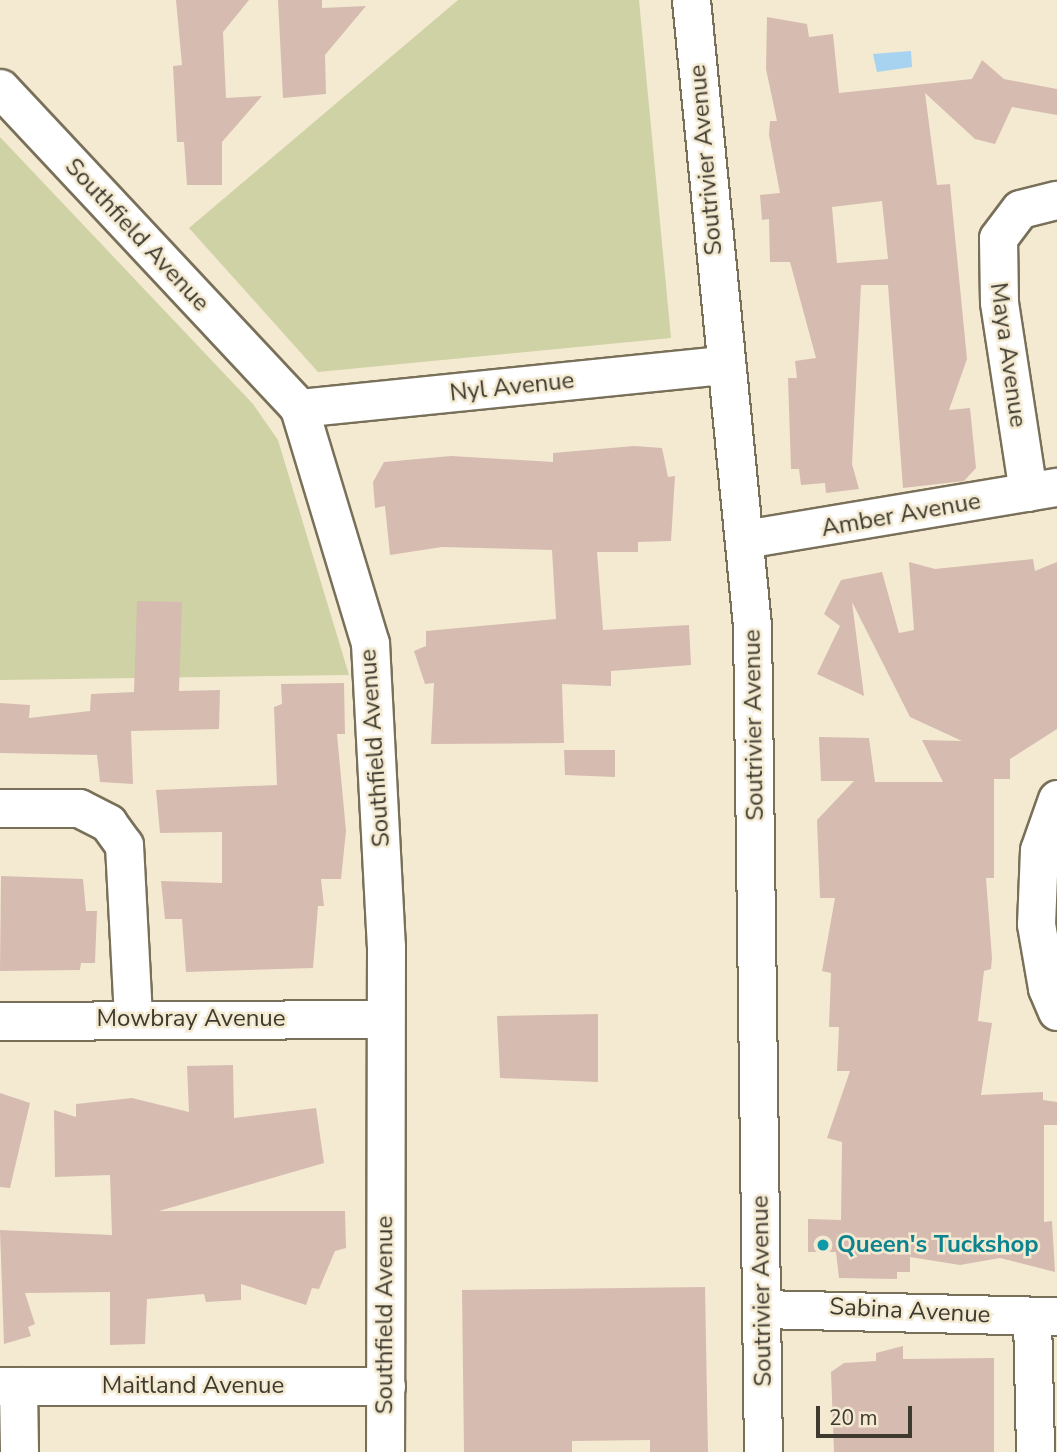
<!DOCTYPE html>
<html>
<head>
<meta charset="utf-8">
<style>
	body { margin:0 }
	#map { position:relative; width:1057px; height:1452px; overflow:hidden; background:#f4ead1; font-family:"Nunito Sans",sans-serif }
	div>[style] { position:absolute }
	.green>* { inset:0; background:#cfd2a5 }
	.water>* { inset:0; background:#a7d2f0 }
	.building>* { inset:0; background:#d6bbb1 }
	.roads { filter:drop-shadow(2px 0 #79705a) drop-shadow(-2px 0 #79705a) drop-shadow(0 2px #79705a) drop-shadow(0 -2px #79705a) }
	.minor>* { height:37px; margin:-18.5px; padding:0 18.5px; transform-origin:18.5px; border-radius:18.5px; background:#fff }
	.dots>* { width:19px; height:19px; translate:-50% -50%; box-sizing:border-box; border:4px solid #f4ead1; border-radius:50% }
	span { translate:-50% -50%; white-space:nowrap; text-align:center; line-height:1.15; -webkit-text-stroke:5px #f4ead1; paint-order:stroke }
	.street-label { font-size:24px; color:#3e3a30 }
	.culture-label { font-size:24px; color:#0d838f; font-weight:700 }
	.left { translate:0 -50%; text-align:left }
	.scale { position:absolute; left:816px; top:1406px; width:96px; height:32px; box-sizing:border-box; border:4px solid #3e3a30; border-top:0; padding-left:9px; font-size:21px; line-height:24px; white-space:nowrap; color:#3e3a30; -webkit-text-stroke:5px #f4ead1; paint-order:stroke }
</style>
</head>
<body>
<div id="map">
	<div class="green">
		<div style="clip-path:polygon(458px 0,639px 0,671px 338px,318px 372px,189px 228px)"></div>
		<div style="clip-path:polygon(0 137px,253px 404px,278px 440px,349px 675px,0 680px)"></div>
	</div>
	<div class="water">
		<div style="clip-path:polygon(911px 51px,912px 67px,877px 72px,873px 54px)"></div>
	</div>
	<div class="building">
		<div style="clip-path:polygon(176px 0,249px 0,223px 32px,226px 98px,262px 96px,222px 142px,222px 185px,187px 185px,184px 142px,177px 142px,173px 66px,182px 65px)"></div>
		<div style="clip-path:polygon(278px 0,322px 0,322px 8px,366px 6px,325px 55px,326px 94px,283px 98px)"></div>
		<div style="clip-path:polygon(evenodd,767px 17px,807px 24px,809px 37px,833px 34px,839px 93px,972px 79px,982px 60px,1004px 79px,1057px 89px,1057px 115px,1012px 107px,995px 144px,975px 139px,925px 93px,937px 185px,950px 184px,952px 206px,967px 359px,949px 410px,970px 408px,976px 468px,964px 481px,903px 488px,888px 285px,861px 285px,852px 464px,859px 489px,826px 493px,825px 483px,801px 485px,799px 469px,791px 469px,788px 378px,797px 378px,795px 361px,816px 358px,790px 262px,770px 262px,769px 219px,762px 220px,760px 195px,780px 193px,769px 135px,770px 121px,777px 121px,766px 69px,767px 17px,882px 201px,888px 259px,837px 263px,832px 207px,882px 201px)"></div>
		<div style="clip-path:polygon(634px 446px,662px 448px,668px 477px,675px 476px,671px 541px,638px 542px,638px 552px,597px 552px,603px 630px,689px 625px,691px 665px,611px 671px,611px 686px,562px 684px,564px 743px,431px 744px,434px 683px,425px 684px,414px 651px,426px 646px,426px 631px,556px 619px,552px 550px,442px 547px,390px 555px,385px 506px,375px 508px,373px 482px,384px 462px,451px 456px,553px 462px,553px 453px)"></div>
		<div style="clip-path:polygon(1033px 559px,1035px 571px,1057px 562px,1057px 729px,1010px 759px,1010px 779px,994px 779px,994px 878px,986px 878px,992px 958px,991px 969px,984px 971px,978px 1021px,992px 1023px,981px 1095px,1043px 1092px,1043px 1100px,1057px 1102px,1057px 1125px,1044px 1125px,1044px 1222px,1052px 1221px,1055px 1272px,1000px 1258px,960px 1265px,910px 1257px,910px 1272px,897px 1272px,897px 1279px,839px 1278px,836px 1252px,808px 1252px,808px 1219px,841px 1220px,842px 1142px,827px 1138px,850px 1071px,837px 1071px,839px 1027px,829px 1027px,831px 973px,822px 971px,835px 898px,820px 898px,817px 820px,854px 781px,821px 781px,819px 737px,869px 738px,875px 782px,943px 782px,922px 740px,962px 741px,910px 717px,852px 602px,864px 696px,817px 674px,840px 626px,824px 614px,841px 580px,882px 572px,899px 633px,914px 630px,909px 562px,935px 569px)"></div>
		<div style="clip-path:polygon(137px 601px,182px 602px,179px 691px,220px 690px,219px 729px,131px 731px,133px 784px,100px 782px,97px 755px,0 753px,0 703px,30px 705px,29px 718px,90px 711px,91px 694px,134px 692px)"></div>
		<div style="clip-path:polygon(344px 683px,345px 734px,337px 734px,346px 831px,341px 879px,321px 879px,324px 906px,318px 906px,313px 968px,186px 972px,182px 919px,165px 919px,161px 881px,222px 883px,222px 832px,160px 833px,156px 790px,277px 785px,274px 707px,282px 704px,281px 684px)"></div>
		<div style="clip-path:polygon(564px 750px,615px 750px,615px 777px,565px 775px)"></div>
		<div style="clip-path:polygon(1px 876px,83px 879px,86px 911px,97px 911px,95px 963px,81px 963px,80px 970px,0 971px)"></div>
		<div style="clip-path:polygon(598px 1014px,598px 1082px,500px 1078px,497px 1016px)"></div>
		<div style="clip-path:polygon(233px 1065px,234px 1118px,316px 1108px,324px 1163px,159px 1211px,345px 1211px,346px 1248px,335px 1251px,319px 1289px,312px 1288px,306px 1305px,241px 1284px,241px 1300px,206px 1302px,204px 1294px,147px 1299px,145px 1344px,110px 1345px,110px 1292px,25px 1293px,35px 1324px,28px 1327px,31px 1336px,4px 1344px,0 1230px,112px 1235px,110px 1175px,55px 1177px,54px 1110px,76px 1117px,76px 1104px,132px 1098px,189px 1112px,187px 1066px)"></div>
		<div style="clip-path:polygon(0 1093px,30px 1103px,10px 1188px,0 1187px)"></div>
		<div style="clip-path:polygon(705px 1287px,708px 1452px,650px 1452px,650px 1440px,572px 1441px,572px 1452px,464px 1452px,462px 1290px)"></div>
		<div style="clip-path:polygon(903px 1346px,903px 1359px,994px 1358px,994px 1452px,834px 1452px,831px 1372px,844px 1363px,876px 1361px,876px 1353px)"></div>
	</div>
	<div class="roads">
		<div class="minor">
			<div style="left:691px;top:0;width:628px;rotate:84.43deg"></div>
			<div style="left:752px;top:625px;width:827px;rotate:89.24deg"></div>
			<div style="left:0;top:88px;width:438px;rotate:46.9deg"></div>
			<div style="left:299px;top:408px;width:245px;rotate:73.2deg"></div>
			<div style="left:370px;top:643px;width:303px;rotate:87deg"></div>
			<div style="left:386px;top:946px;width:506px;rotate:90.11deg"></div>
			<div style="left:299px;top:408px;width:429px;rotate:-5.8deg"></div>
			<div style="left:1028px;top:492px;width:192px;rotate:-98.7deg"></div>
			<div style="left:999px;top:302px;width:64px;rotate:-90.9deg"></div>
			<div style="left:998px;top:238px;width:36px;rotate:-53deg"></div>
			<div style="left:1020px;top:209px;width:38px;rotate:-14deg"></div>
			<div style="left:745px;top:539px;width:316px;rotate:-9.5deg"></div>
			<div style="left:1057px;top:799px;width:54px;rotate:109.4deg"></div>
			<div style="left:1039px;top:850px;width:74px;rotate:92.3deg"></div>
			<div style="left:1036px;top:924px;width:65px;rotate:80.2deg"></div>
			<div style="left:1047px;top:988px;width:25px;rotate:67deg"></div>
			<div style="left:0;top:808px;width:79px"></div>
			<div style="left:79px;top:808px;width:33px;rotate:27deg"></div>
			<div style="left:108px;top:823px;width:27px;rotate:54deg"></div>
			<div style="left:124px;top:845px;width:174px;rotate:87deg"></div>
			<div style="left:0;top:1021px;width:383px;rotate:-0.3deg"></div>
			<div style="left:762px;top:1309px;width:295px;rotate:1.4deg"></div>
			<div style="left:1032px;top:1317px;width:135px;rotate:88.7deg"></div>
			<div style="left:0;top:1386px;width:386px"></div>
			<div style="left:18px;top:1386px;width:66px;rotate:89.1deg"></div>
		</div>
	</div>
	<div class="dots">
		<div style="left:823px;top:1245px;background:#0f9aa8"></div>
	</div>
	<div class="street-label">
		<span style="left:706px;top:160px;rotate:-95deg">Soutrivier Avenue</span>
		<span style="left:137px;top:235px;rotate:47deg">Southfield Avenue</span>
		<span style="left:1008px;top:355px;rotate:82deg">Maya Avenue</span>
		<span style="left:512px;top:387px;rotate:-6deg">Nyl Avenue</span>
		<span style="left:901px;top:515px;rotate:-10deg">Amber Avenue</span>
		<span style="left:754px;top:725px;rotate:-91deg">Soutrivier Avenue</span>
		<span style="left:375px;top:748px;rotate:-94deg">Southfield Avenue</span>
		<span style="left:191px;top:1019px">Mowbray Avenue</span>
		<span style="left:762px;top:1291px;rotate:-91deg">Soutrivier Avenue</span>
		<span style="left:910px;top:1311px;rotate:3deg">Sabina Avenue</span>
		<span style="left:385px;top:1315px;rotate:-90deg">Southfield Avenue</span>
		<span style="left:193px;top:1386px">Maitland Avenue</span>
	</div>
	<div class="culture-label">
		<span class="left" style="left:837px;top:1245px">Queen's Tuckshop</span>
	</div>
	<div class="scale">20 m</div>
</div>
</body>
</html>
